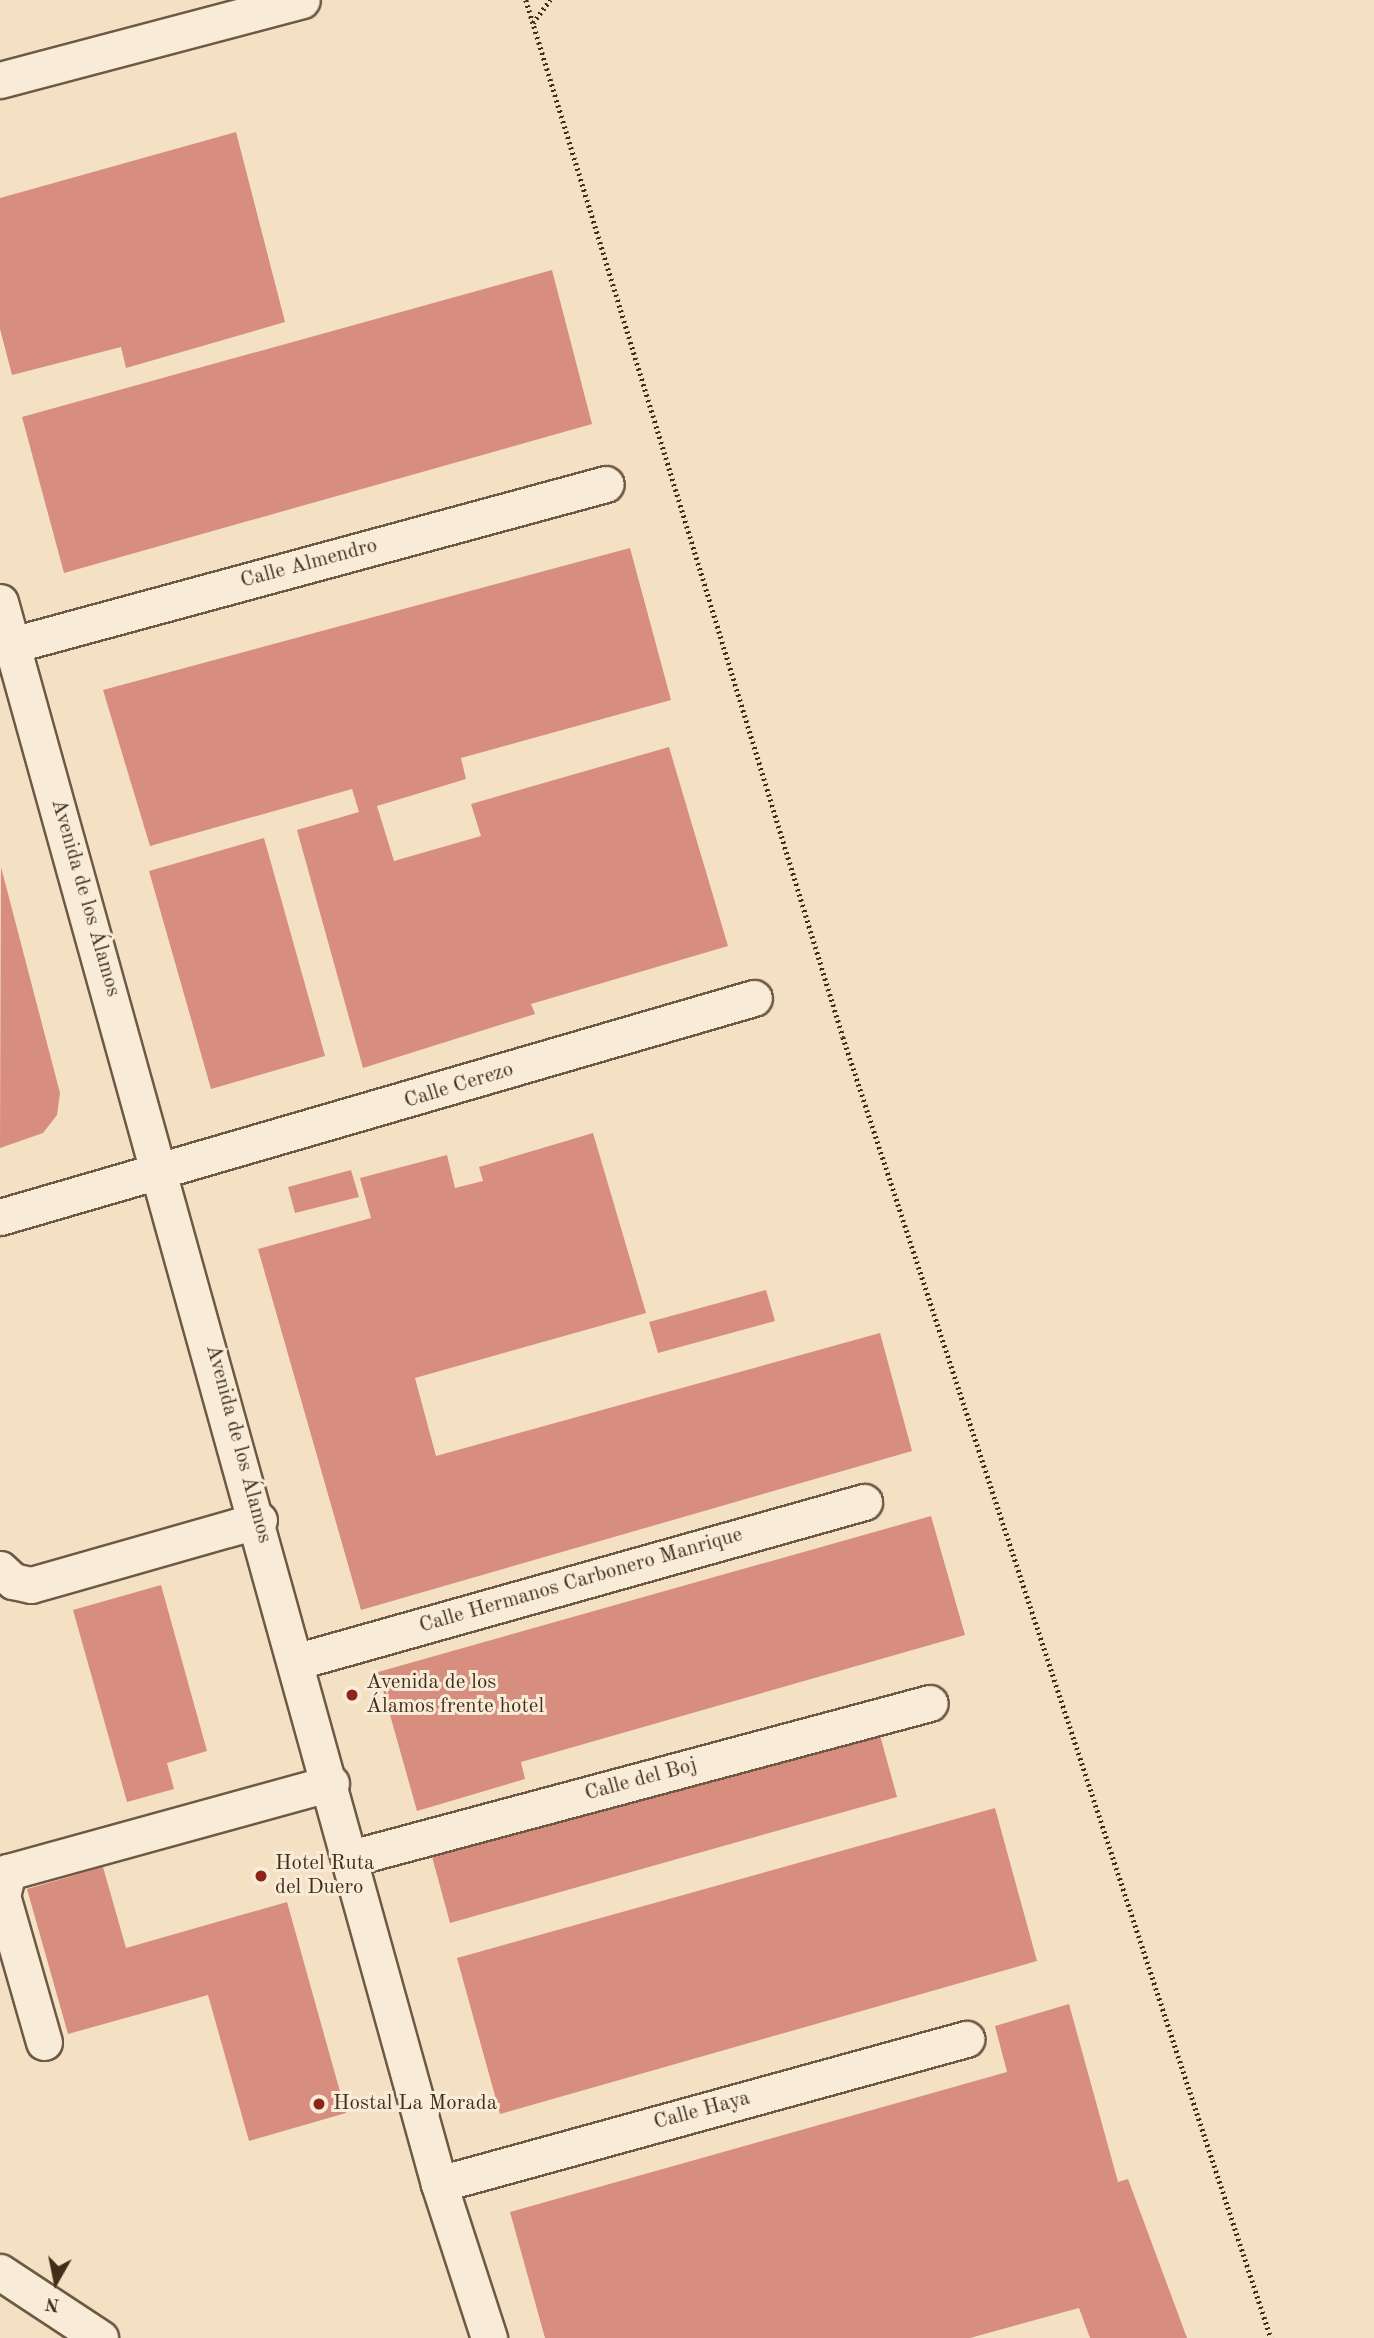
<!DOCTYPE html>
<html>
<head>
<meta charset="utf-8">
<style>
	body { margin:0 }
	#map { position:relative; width:1374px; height:2338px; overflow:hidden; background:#f4e1c3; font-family:"Old Standard TT",serif }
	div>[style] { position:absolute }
	.building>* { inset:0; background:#d78e7f }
	.path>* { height:4.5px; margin-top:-2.25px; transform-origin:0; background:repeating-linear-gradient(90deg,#432c19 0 2px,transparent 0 5.5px) }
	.roads { filter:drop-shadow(2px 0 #6f5944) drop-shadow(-2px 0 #6f5944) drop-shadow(0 2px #6f5944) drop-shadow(0 -2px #6f5944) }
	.minor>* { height:35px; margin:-17.5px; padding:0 17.5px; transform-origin:17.5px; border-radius:17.5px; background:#f8ecd8 }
	.dots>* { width:19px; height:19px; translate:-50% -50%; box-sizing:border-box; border:4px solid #f8ecd8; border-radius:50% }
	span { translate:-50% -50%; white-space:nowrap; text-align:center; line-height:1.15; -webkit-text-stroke:6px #f8ecd8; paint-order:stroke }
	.street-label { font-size:21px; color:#432c19 }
	.poi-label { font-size:21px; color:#432c19 }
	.left { translate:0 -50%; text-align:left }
	.north { position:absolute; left:21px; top:2247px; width:70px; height:70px; -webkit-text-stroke:5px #f8ecd8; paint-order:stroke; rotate:189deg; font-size:19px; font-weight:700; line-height:28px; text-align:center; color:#432c19 }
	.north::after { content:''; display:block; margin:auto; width:24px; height:32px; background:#432c19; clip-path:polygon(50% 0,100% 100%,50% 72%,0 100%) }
</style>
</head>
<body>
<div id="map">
	<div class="building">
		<div style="clip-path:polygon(236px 132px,285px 322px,126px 368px,121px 347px,12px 375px,0 329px,0 198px)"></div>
		<div style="clip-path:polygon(552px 270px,592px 424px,64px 573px,22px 417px)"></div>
		<div style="clip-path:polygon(630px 548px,671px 700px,461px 758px,466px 779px,377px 806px,394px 861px,481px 836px,471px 804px,669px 747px,728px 946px,531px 1004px,535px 1014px,363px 1068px,297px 830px,359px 812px,352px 789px,150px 846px,103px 690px)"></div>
		<div style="clip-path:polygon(264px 838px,325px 1056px,211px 1089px,149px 871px)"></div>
		<div style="clip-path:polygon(1px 867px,60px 1093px,57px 1115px,43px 1133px,0 1148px)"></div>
		<div style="clip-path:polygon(593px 1133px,646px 1313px,415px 1378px,436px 1456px,880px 1333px,912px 1451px,361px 1610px,258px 1249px,371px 1218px,360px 1178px,447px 1155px,455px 1188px,483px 1181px,479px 1167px)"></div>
		<div style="clip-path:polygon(351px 1170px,359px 1197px,295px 1213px,288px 1187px)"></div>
		<div style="clip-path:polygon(766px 1290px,775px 1321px,658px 1353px,649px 1322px)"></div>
		<div style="clip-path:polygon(931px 1516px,965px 1635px,521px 1762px,525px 1779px,417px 1811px,378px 1672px)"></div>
		<div style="clip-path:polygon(161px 1585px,207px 1751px,167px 1763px,174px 1789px,127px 1802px,73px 1610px)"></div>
		<div style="clip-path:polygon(878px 1728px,897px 1797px,450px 1923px,431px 1853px)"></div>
		<div style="clip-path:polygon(995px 1808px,1037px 1961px,500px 2114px,457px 1958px)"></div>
		<div style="clip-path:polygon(103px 1867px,126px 1948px,287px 1902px,346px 2113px,249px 2141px,208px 1995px,68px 2034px,27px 1889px)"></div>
		<div style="clip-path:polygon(1069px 2004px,1118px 2182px,1128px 2179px,1187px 2338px,1090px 2338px,1079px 2308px,970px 2338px,545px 2338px,510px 2212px,1007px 2072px,995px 2026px)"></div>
	</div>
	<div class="path">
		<div style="left:526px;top:0;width:1084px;rotate:73deg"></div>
		<div style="left:843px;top:1037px;width:1370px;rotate:71.79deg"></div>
		<div style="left:533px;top:23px;width:29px;rotate:-54deg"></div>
	</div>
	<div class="roads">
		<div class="minor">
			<div style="left:0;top:80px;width:312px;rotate:-14.8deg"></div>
			<div style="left:0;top:602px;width:1642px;rotate:74.49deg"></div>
			<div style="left:439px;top:2184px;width:162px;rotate:72deg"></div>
			<div style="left:12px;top:645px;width:615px;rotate:-15.17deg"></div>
			<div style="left:0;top:1217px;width:785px;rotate:-16.2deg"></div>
			<div style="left:0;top:1569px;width:18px;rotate:43deg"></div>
			<div style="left:13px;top:1581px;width:18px;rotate:13deg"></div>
			<div style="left:31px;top:1585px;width:237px;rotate:-15.9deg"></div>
			<div style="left:298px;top:1661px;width:588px;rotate:-15.69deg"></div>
			<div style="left:351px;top:1858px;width:599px;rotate:-14.99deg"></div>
			<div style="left:44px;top:2042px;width:152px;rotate:-106deg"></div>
			<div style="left:2px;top:1896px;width:25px;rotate:-76deg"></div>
			<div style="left:8px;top:1872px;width:335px;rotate:-15.4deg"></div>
			<div style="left:439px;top:2184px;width:547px;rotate:-15.38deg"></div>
			<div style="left:0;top:2272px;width:120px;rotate:33.4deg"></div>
		</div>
	</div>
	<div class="dots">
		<div style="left:352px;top:1695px;background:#8f2418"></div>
		<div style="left:261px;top:1876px;background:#8f2418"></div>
		<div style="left:319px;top:2104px;background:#8f2418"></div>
	</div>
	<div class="street-label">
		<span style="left:309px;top:564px;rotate:-15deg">Calle Almendro</span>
		<span style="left:85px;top:898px;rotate:74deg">Avenida de los Álamos</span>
		<span style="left:459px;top:1086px;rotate:-17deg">Calle Cerezo</span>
		<span style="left:238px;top:1444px;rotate:75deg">Avenida de los Álamos</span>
		<span style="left:581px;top:1581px;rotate:-16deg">Calle Hermanos Carbonero Manrique</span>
		<span style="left:641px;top:1780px;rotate:-15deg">Calle del Boj</span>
		<span style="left:702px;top:2111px;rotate:-15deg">Calle Haya</span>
	</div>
	<div class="poi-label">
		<span class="left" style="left:366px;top:1695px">Avenida de los<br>Álamos frente hotel</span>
		<span class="left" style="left:275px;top:1876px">Hotel Ruta<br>del Duero</span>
		<span class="left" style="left:333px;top:2104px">Hostal La Morada</span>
	</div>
	<div class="north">N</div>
</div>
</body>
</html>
